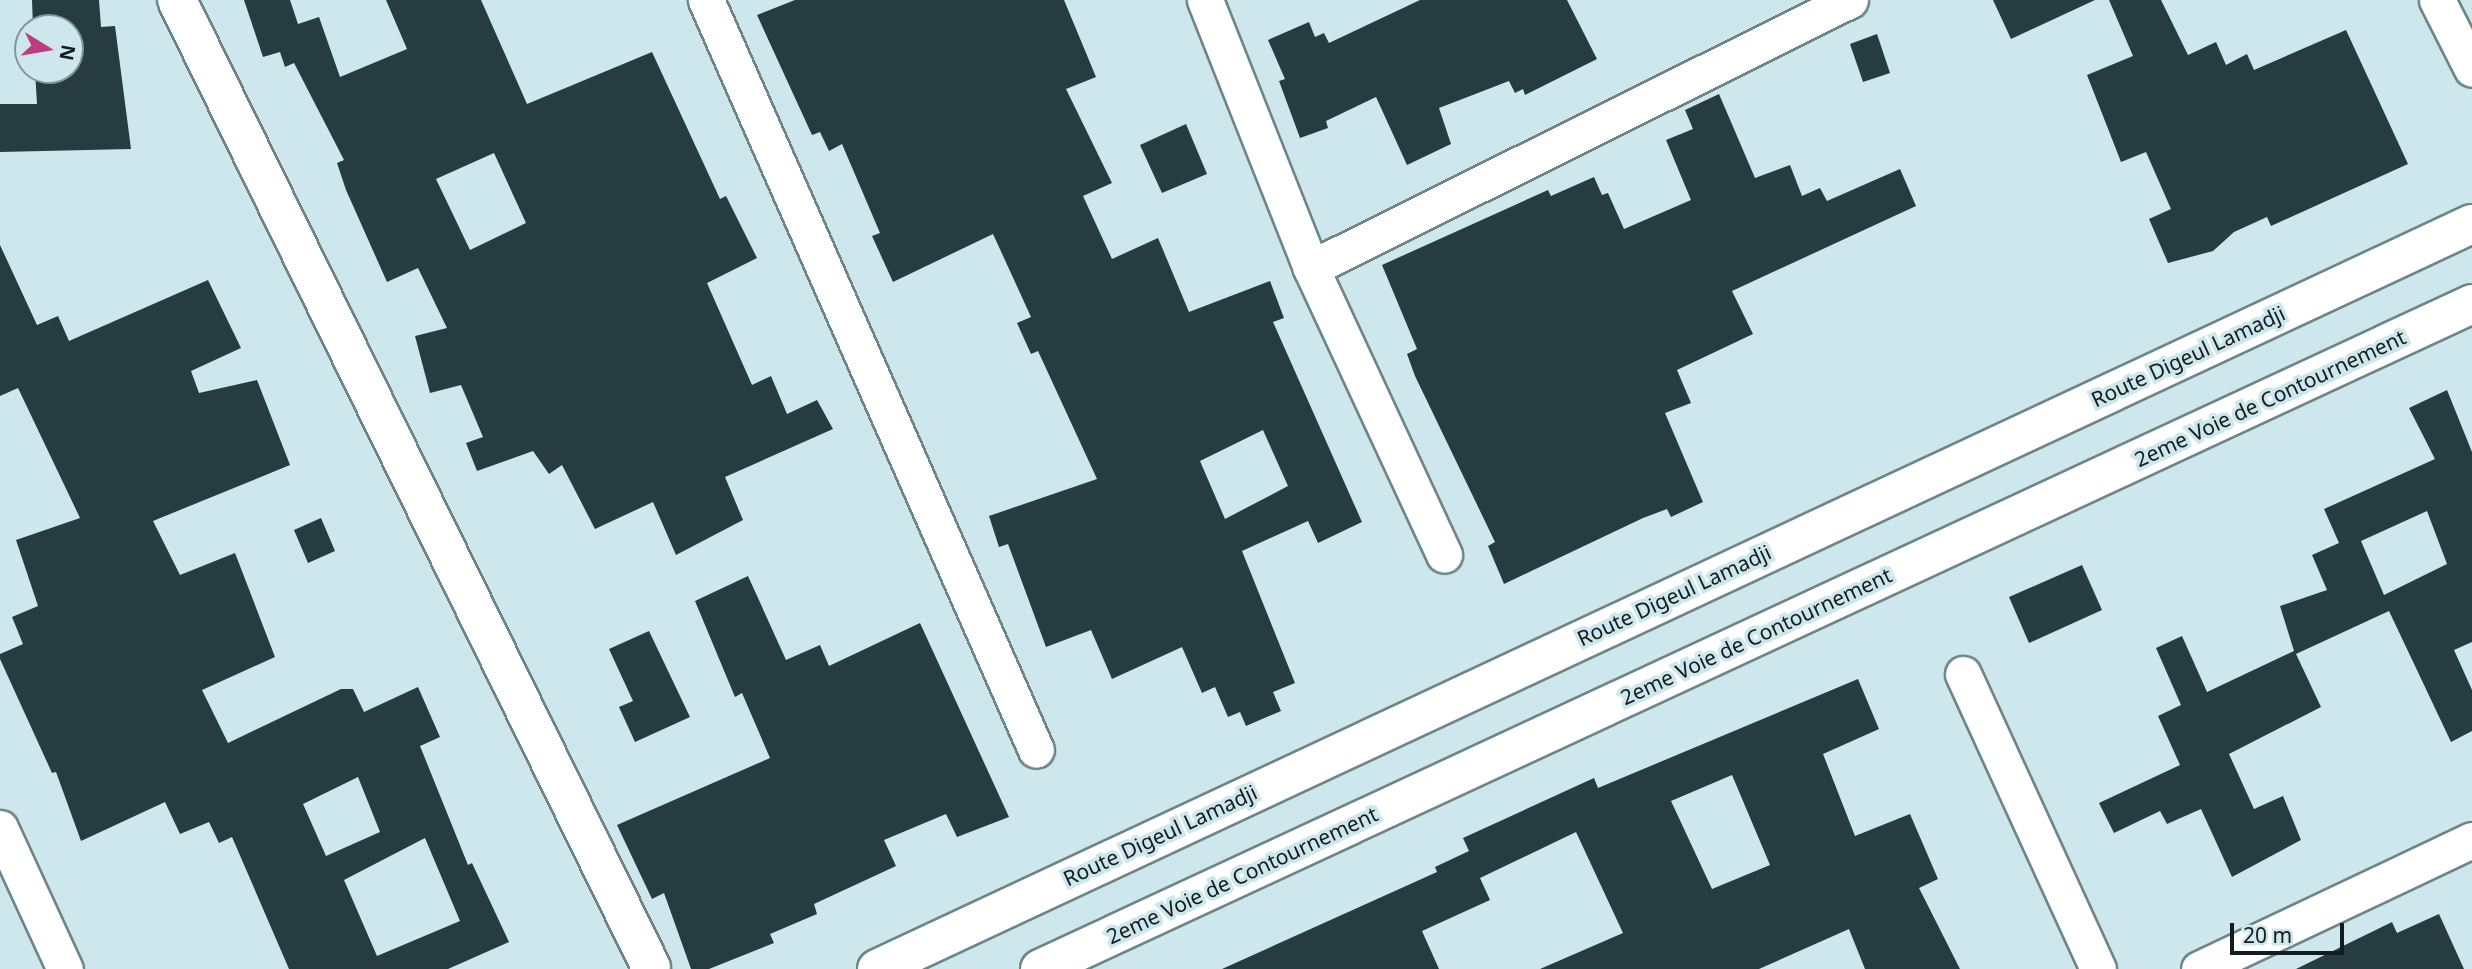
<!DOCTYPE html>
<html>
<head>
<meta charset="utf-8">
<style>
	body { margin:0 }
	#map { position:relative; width:2472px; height:969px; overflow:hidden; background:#cde7ec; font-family:"Noto Sans",sans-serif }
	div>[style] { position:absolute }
	.building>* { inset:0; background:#263c40 }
	.roads { filter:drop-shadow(2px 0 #6d8589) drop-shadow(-2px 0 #6d8589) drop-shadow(0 2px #6d8589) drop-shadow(0 -2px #6d8589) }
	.minor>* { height:35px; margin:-17.5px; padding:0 17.5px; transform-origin:17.5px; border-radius:17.5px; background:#fff }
	.tertiary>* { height:38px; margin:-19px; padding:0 19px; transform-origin:19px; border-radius:19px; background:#fff }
	.secondary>* { height:38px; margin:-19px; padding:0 19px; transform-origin:19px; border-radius:19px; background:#fff }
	span { translate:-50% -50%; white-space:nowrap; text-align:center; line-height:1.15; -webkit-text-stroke:7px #cde7ec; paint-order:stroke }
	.street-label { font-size:21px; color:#131c1e }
	.north { position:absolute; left:14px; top:14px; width:70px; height:70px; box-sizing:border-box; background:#cde7ec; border:2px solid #83969a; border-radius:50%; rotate:101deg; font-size:19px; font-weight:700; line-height:28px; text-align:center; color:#131c1e }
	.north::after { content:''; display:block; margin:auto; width:24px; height:32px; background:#bf3b80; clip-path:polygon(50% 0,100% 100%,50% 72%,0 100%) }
	.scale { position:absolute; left:2230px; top:923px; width:114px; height:32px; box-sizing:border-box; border:4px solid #131c1e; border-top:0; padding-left:9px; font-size:21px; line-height:24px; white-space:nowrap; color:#131c1e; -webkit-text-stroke:5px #cde7ec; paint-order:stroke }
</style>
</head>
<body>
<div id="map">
	<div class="building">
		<div style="clip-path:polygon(32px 0,99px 0,101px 27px,115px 26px,131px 149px,0 152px,0 104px,37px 104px,35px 70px,70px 70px,70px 28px,33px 28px)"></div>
		<div style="clip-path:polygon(evenodd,244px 0,290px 0,298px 24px,319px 17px,340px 77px,407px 49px,386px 0,481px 0,527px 104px,652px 52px,720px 199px,726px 196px,757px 258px,707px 283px,752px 385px,771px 376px,787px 414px,817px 400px,833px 429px,725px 477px,743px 520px,676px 555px,653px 502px,595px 529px,562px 465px,549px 474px,533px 451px,477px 471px,466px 443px,483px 437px,461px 385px,430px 393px,415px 336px,447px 328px,418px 268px,387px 282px,346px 190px,337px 163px,344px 160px,294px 63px,285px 67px,280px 52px,263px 57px,244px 0,494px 153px,526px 223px,470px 250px,436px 179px,494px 153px)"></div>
		<div style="clip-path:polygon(evenodd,795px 0,1064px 0,1096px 77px,1066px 89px,1112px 183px,1083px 196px,1112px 259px,1158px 238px,1189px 312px,1270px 281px,1284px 318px,1273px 322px,1362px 522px,1318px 543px,1308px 521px,1242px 551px,1295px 683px,1273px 692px,1281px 711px,1246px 726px,1240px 712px,1228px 717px,1215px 687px,1202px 693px,1182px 647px,1112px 679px,1091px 630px,1046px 647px,1008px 544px,999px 547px,989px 516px,1097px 479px,1038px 351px,1031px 354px,1017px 323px,1031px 317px,993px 234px,893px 282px,872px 236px,880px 233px,842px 144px,829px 151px,820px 132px,812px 135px,757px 15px,795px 0,1263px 430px,1288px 486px,1225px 519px,1200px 461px,1263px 430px)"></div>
		<div style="clip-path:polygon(1420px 0,1567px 0,1597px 59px,1525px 95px,1523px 89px,1515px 93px,1509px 81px,1439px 108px,1451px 144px,1407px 165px,1376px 97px,1326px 121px,1328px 128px,1300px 138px,1279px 81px,1285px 79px,1268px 40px,1309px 22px,1315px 37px,1324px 33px,1329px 43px)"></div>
		<div style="clip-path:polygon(1993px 0,2095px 0,2011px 39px)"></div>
		<div style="clip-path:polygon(2109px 0,2161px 0,2188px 55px,2216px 42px,2226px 65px,2247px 54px,2254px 70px,2346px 30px,2408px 164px,2271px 226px,2267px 217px,2234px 232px,2213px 251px,2168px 263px,2149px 219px,2171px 209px,2146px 152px,2121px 162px,2087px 75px,2133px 56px)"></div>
		<div style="clip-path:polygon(1877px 34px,1890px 73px,1863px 82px,1850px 44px)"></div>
		<div style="clip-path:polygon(1719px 94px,1755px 178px,1790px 165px,1802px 196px,1820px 188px,1827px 201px,1900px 169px,1916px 206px,1732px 291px,1753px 334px,1677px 370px,1691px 403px,1665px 413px,1703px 502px,1671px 517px,1667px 509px,1643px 518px,1504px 584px,1488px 546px,1495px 542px,1415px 376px,1407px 354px,1417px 349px,1382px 265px,1548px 190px,1551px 196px,1594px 177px,1602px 195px,1608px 193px,1624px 229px,1691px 200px,1666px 140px,1693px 129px,1685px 110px)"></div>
		<div style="clip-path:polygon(1186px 124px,1207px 174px,1162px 193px,1140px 145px)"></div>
		<div style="clip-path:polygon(evenodd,0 245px,37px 325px,58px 316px,69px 341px,208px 280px,241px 348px,191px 371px,199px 393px,257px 380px,290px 465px,153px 521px,180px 575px,235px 553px,275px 657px,202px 690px,228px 743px,341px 689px,353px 689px,364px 712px,418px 687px,440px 737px,420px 746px,468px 865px,472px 863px,509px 942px,448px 969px,289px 969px,232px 837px,219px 843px,209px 822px,180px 834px,165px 802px,81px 841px,56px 772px,52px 773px,0 659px,0 654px,23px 644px,12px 617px,38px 606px,16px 540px,80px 518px,18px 388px,0 396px,0 245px,358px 777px,380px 832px,326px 856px,303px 804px,358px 777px,0 245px,425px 838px,460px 921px,377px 956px,344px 880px,425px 838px)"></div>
		<div style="clip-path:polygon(evenodd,2447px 390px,2472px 452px,2472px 642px,2454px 650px,2472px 690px,2472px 731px,2451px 742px,2389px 611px,2296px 654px,2321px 707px,2229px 754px,2254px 809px,2283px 796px,2301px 840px,2232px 877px,2201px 809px,2167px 824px,2160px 811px,2114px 833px,2099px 803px,2180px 765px,2158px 716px,2181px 705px,2156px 648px,2182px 636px,2207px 692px,2294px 651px,2280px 606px,2327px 590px,2312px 555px,2339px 543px,2324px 509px,2435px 459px,2409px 408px,2447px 390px,2427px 511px,2447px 564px,2384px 595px,2361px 541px,2427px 511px)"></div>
		<div style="clip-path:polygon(321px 518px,335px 551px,308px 563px,294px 530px)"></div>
		<div style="clip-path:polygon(2082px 565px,2102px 610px,2029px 643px,2009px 597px)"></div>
		<div style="clip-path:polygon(748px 576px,786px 660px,820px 645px,829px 666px,920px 623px,1009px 817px,957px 837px,946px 814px,884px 840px,896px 866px,814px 904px,817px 914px,770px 934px,774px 943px,709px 969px,691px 969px,664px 893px,652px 899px,617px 825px,770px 758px,742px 693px,735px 697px,695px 601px)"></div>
		<div style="clip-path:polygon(649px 631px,690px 717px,635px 742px,619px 707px,633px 701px,609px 649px)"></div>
		<div style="clip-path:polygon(evenodd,1858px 679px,1879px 729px,1823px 754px,1855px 836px,1910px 814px,1938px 879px,1919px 888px,1960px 969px,1865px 969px,1849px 929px,1759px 969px,1540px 969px,1623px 933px,1576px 832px,1480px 878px,1490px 900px,1422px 931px,1439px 969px,1222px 969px,1437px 872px,1435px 867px,1469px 851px,1463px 838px,1594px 778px,1598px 788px,1858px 679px,1732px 775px,1770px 865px,1712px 889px,1671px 801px,1732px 775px)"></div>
		<div style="clip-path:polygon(2439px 914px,2464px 969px,2296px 969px,2392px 922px,2397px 933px)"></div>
	</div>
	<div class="roads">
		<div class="minor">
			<div style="left:706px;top:0;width:819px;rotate:66.25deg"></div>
			<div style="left:1205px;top:0;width:288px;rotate:68.4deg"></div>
			<div style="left:1311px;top:268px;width:316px;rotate:65.1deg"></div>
			<div style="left:2437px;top:0;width:77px;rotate:63.1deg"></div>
			<div style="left:1311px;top:268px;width:602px;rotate:-26.44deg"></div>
			<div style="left:1963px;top:674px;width:324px;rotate:65.4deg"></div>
			<div style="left:0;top:828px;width:155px;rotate:65.3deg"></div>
			<div style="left:2199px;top:969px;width:302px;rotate:-25.3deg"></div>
		</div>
		<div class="tertiary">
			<div style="left:177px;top:0;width:1077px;rotate:63.89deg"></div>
		</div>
		<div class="secondary">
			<div style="left:877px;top:969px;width:1760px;rotate:-25.04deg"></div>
			<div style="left:1040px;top:969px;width:1579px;rotate:-24.91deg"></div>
		</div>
	</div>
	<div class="street-label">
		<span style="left:2188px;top:356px;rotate:-25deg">Route Digeul Lamadji</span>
		<span style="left:2270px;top:398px;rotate:-25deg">2eme Voie de Contournement</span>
		<span style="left:1674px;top:595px;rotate:-25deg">Route Digeul Lamadji</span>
		<span style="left:1756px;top:636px;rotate:-25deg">2eme Voie de Contournement</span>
		<span style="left:1160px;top:835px;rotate:-25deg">Route Digeul Lamadji</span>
		<span style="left:1242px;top:875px;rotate:-25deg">2eme Voie de Contournement</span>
	</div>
	<div class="north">N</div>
	<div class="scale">20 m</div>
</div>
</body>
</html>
